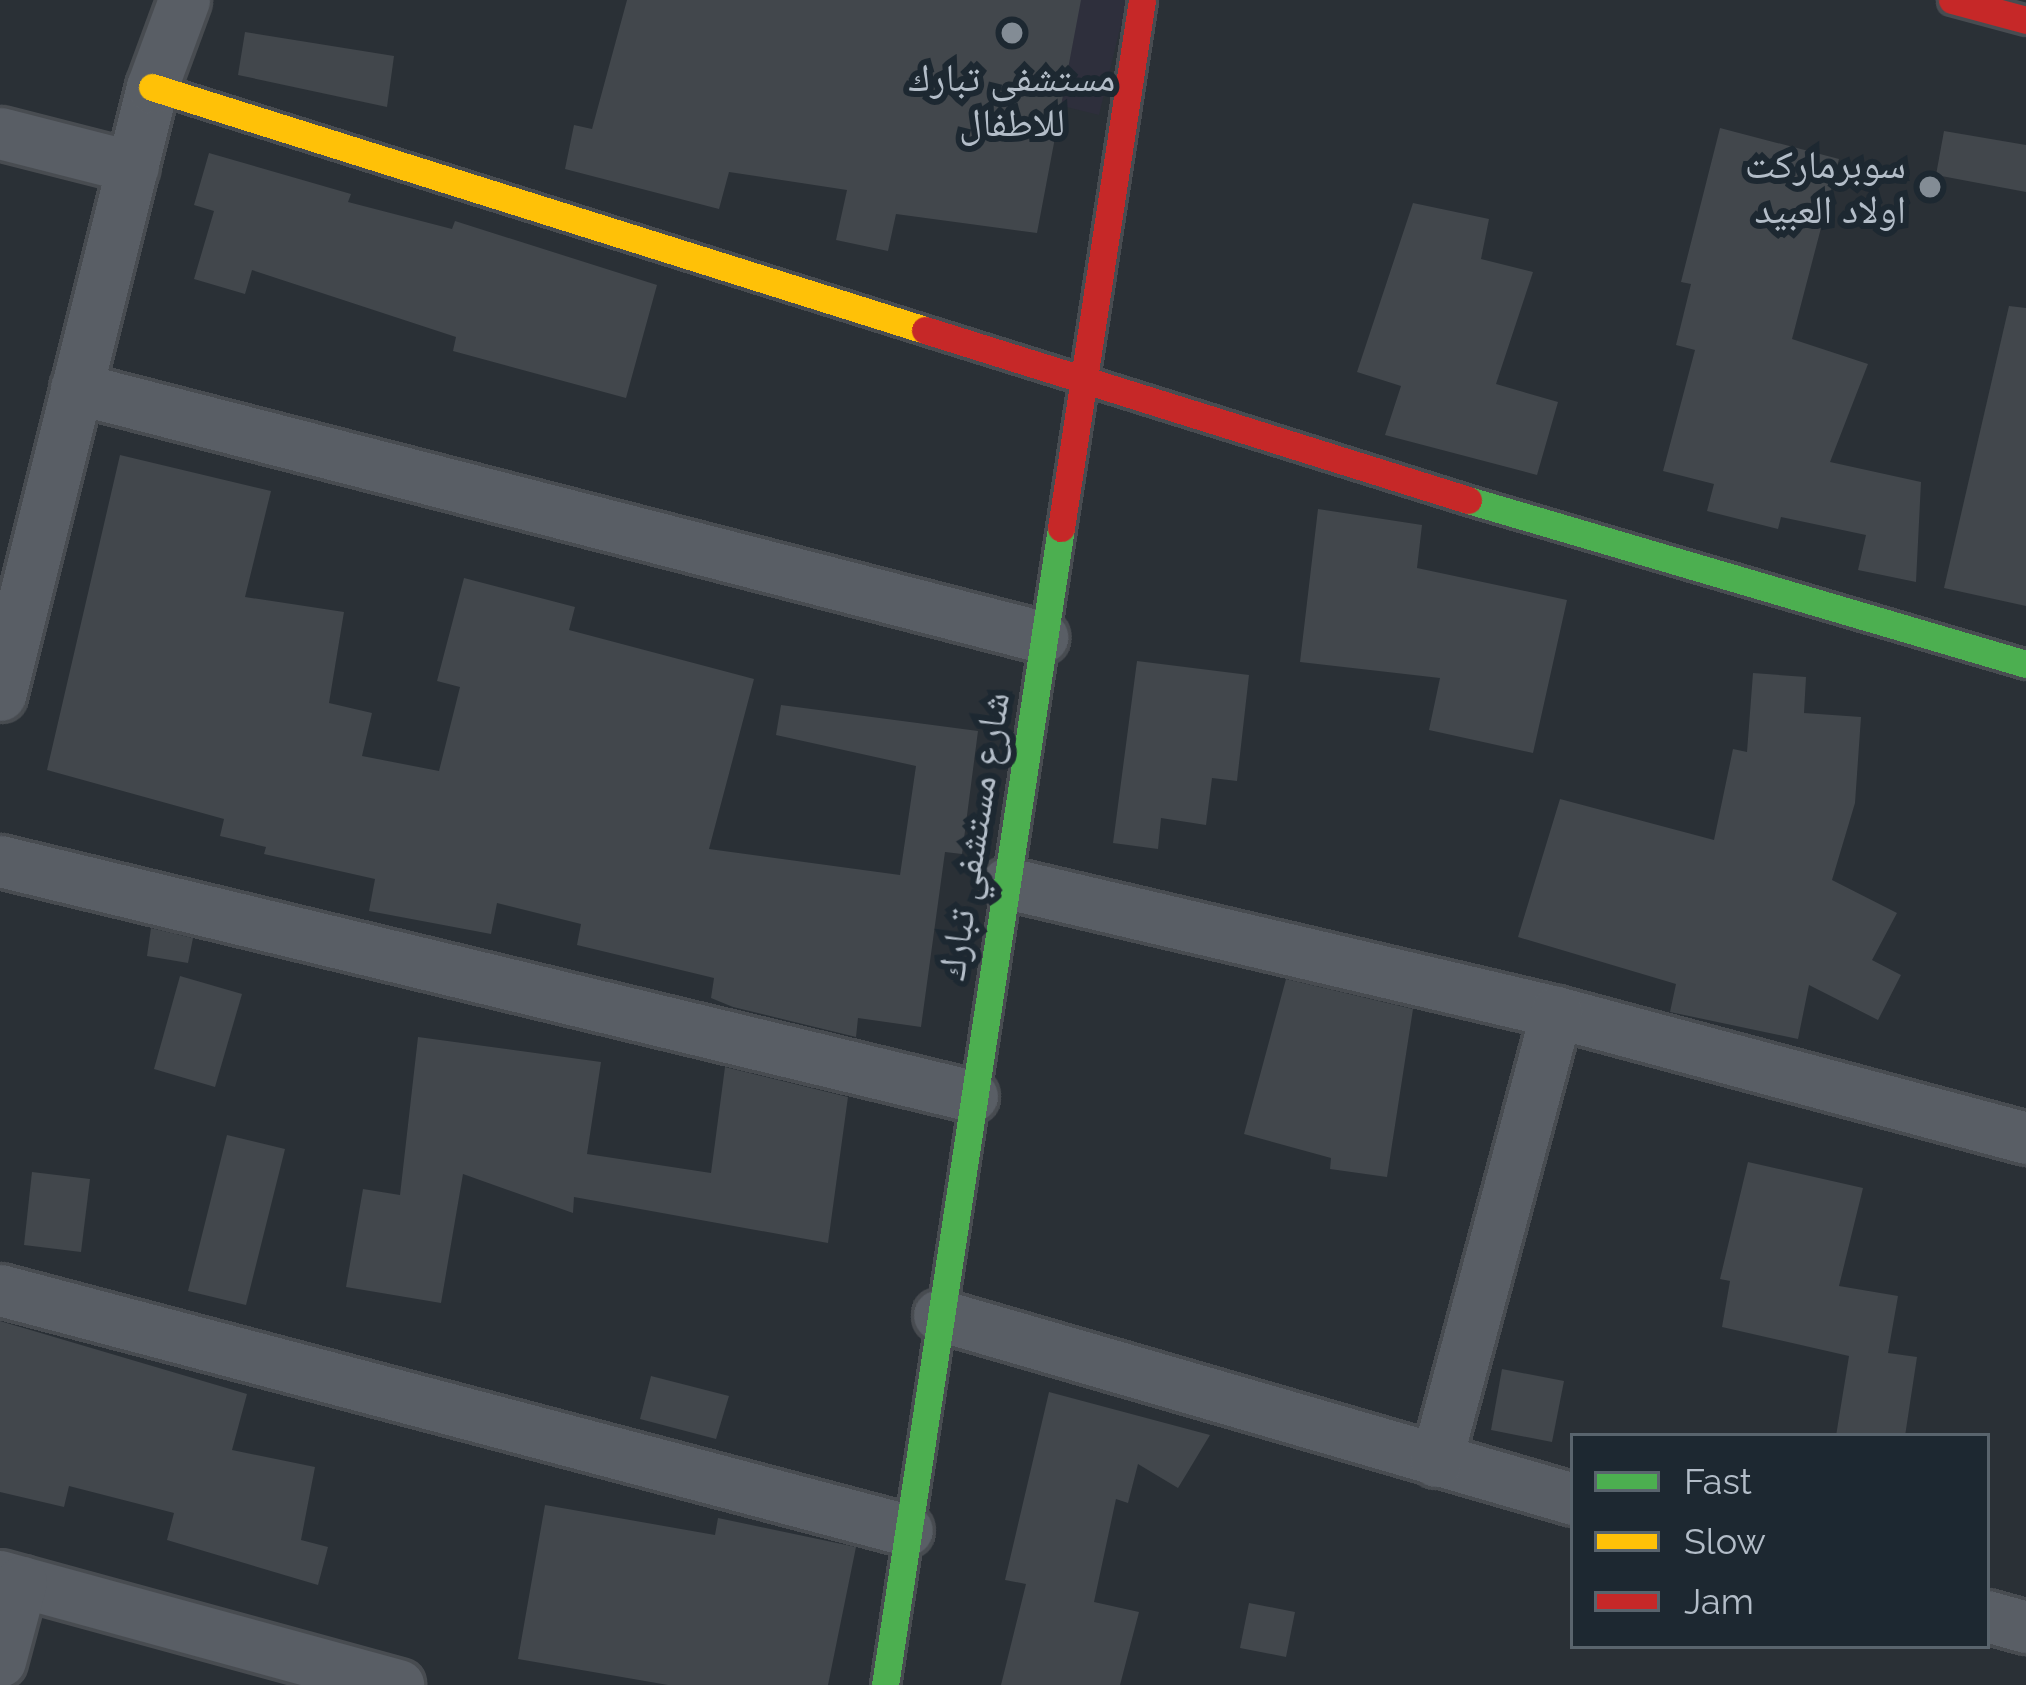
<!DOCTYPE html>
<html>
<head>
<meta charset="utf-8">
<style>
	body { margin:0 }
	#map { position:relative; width:2026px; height:1685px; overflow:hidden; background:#2a3036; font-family:Raleway,"Noto Naskh Arabic",sans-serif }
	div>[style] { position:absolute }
	.medical>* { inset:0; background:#2e2f3c }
	.building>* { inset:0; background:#42474c }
	.roads { filter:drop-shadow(3px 0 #484c51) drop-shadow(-3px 0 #484c51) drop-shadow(0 3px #484c51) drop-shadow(0 -3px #484c51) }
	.street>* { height:51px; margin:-25.5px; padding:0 25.5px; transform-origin:25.5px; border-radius:25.5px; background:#595e65 }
	.fast>* { height:27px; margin:-13.5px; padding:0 13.5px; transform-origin:13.5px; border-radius:13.5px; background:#4caf50 }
	.slow>* { height:27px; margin:-13.5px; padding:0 13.5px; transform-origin:13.5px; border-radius:13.5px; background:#ffc107 }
	.jam>* { height:27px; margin:-13.5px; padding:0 13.5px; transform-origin:13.5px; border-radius:13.5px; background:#c62828 }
	.dots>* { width:33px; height:33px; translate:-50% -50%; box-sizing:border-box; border:6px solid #1d2831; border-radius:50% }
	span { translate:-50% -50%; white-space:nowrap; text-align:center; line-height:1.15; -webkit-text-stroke:12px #1d2831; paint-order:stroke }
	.poi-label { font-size:39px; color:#b3bdc8 }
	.right { translate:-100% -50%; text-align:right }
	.street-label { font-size:39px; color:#b3bdc8 }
	.legend { position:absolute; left:1570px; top:1433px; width:420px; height:216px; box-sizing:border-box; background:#1d2831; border:3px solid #59646d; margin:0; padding:15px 21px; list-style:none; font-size:36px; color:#b3bdc8 }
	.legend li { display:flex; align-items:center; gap:24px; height:60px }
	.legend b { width:60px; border:3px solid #59646d }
</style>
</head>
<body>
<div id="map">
	<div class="medical">
		<div style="clip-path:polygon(913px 0,1127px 0,1099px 115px,897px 65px)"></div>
	</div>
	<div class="building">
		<div style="clip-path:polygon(627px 0,1081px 0,1037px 233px,896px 214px,888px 251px,836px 240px,847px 190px,729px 172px,719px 209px,565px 169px,574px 125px,592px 129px)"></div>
		<div style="clip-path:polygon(245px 32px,394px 56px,387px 107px,238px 75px)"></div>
		<div style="clip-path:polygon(1720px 128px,1839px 159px,1792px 339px,1868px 364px,1830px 462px,1921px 482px,1916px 582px,1858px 570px,1866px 535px,1781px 517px,1778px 529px,1707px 511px,1714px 484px,1663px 471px,1695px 350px,1676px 345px,1691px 284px,1681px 282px)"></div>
		<div style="clip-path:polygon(1944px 131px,2026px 145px,2026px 192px,1936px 175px)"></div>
		<div style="clip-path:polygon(209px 153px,351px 194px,348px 202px,452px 229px,455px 221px,657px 285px,626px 398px,453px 351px,456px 337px,252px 270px,245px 294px,194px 279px,214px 211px,194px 205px)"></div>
		<div style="clip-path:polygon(1413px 203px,1489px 219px,1481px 259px,1533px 272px,1496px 384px,1558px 402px,1537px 475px,1385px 435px,1401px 386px,1357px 372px)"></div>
		<div style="clip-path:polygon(2009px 306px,2026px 308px,2026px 606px,1944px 588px)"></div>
		<div style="clip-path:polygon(120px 455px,271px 491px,245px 597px,344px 612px,329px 703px,372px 713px,362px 756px,439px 771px,460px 687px,437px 681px,464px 578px,575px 607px,569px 630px,754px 679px,709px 849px,900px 875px,916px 766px,776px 735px,781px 705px,978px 731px,962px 854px,945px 852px,921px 1027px,858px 1018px,856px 1037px,733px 1007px,711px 998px,714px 978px,577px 945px,581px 924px,497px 903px,491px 934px,369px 911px,375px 879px,264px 854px,266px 847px,220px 836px,224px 819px,47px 770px)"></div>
		<div style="clip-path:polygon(1318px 509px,1422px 525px,1417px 568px,1567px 600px,1533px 753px,1429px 730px,1440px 678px,1300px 662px)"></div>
		<div style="clip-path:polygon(1137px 661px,1249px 675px,1237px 781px,1212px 778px,1206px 825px,1161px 818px,1158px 849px,1113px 843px)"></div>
		<div style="clip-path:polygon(1753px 673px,1806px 677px,1804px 713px,1861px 717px,1855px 803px,1832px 880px,1897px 913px,1872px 960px,1901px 975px,1878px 1020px,1809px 985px,1798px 1039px,1670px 1012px,1676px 984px,1518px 937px,1560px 799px,1714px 840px,1733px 749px,1747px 752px)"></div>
		<div style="clip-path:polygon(151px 928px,193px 938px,188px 963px,147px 956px)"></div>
		<div style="clip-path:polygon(180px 976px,242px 994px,215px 1087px,154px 1069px)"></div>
		<div style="clip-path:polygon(1286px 979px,1413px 1009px,1387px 1177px,1330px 1169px,1331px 1158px,1244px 1134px)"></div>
		<div style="clip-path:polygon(418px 1037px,601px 1062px,587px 1154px,711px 1173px,725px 1067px,848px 1097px,828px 1243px,574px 1197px,573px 1213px,463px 1174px,441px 1303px,346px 1287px,363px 1189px,400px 1195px)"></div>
		<div style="clip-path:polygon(227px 1135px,285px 1149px,246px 1305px,188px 1291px)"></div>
		<div style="clip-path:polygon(1748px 1162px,1863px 1188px,1839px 1286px,1898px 1296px,1888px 1353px,1917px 1357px,1905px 1436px,1836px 1436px,1849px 1356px,1722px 1327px,1730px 1281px,1720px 1279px)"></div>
		<div style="clip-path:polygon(32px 1172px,90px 1179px,81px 1252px,24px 1245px)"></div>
		<div style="clip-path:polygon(0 1321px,247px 1394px,232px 1450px,315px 1467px,301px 1540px,328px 1547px,318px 1585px,167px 1540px,174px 1513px,69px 1486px,64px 1507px,0 1492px)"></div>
		<div style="clip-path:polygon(1502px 1369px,1564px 1381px,1552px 1442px,1491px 1430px)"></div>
		<div style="clip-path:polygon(651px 1376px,729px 1396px,716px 1439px,640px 1419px)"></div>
		<div style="clip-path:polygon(1049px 1392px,1210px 1435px,1178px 1488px,1138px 1464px,1128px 1503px,1116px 1499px,1094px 1602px,1139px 1612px,1120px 1685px,1001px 1685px,1026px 1584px,1005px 1580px)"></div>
		<div style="clip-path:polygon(545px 1505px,715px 1535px,718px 1518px,856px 1547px,828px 1685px,668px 1685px,518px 1659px)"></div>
		<div style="clip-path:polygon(1249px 1603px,1295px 1612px,1286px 1657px,1240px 1648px)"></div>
	</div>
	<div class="roads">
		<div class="street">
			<div style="left:0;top:133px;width:137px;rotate:14.3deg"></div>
			<div style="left:76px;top:388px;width:998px;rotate:14.45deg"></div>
			<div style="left:0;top:695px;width:627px;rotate:-75.96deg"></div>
			<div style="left:152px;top:87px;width:93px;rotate:-69.8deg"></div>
			<div style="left:0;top:861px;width:1000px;rotate:13.59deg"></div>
			<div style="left:1007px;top:883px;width:564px;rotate:13.22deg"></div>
			<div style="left:1556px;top:1012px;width:487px;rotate:15deg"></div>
			<div style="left:0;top:1290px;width:938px;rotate:14.82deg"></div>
			<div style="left:939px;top:1315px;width:660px;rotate:16.18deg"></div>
			<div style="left:1436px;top:1461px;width:465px;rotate:-75deg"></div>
			<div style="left:0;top:1576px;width:413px;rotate:15.3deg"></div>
			<div style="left:1987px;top:1616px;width:41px;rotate:15.8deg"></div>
			<div style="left:0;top:1661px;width:82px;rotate:-75.1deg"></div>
		</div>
		<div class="fast">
			<div style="left:1468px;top:500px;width:582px;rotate:16.38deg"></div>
			<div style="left:885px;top:1685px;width:1170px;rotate:-81.35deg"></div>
		</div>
		<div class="slow">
			<div style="left:152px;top:87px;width:810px;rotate:17.45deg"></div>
		</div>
		<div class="jam">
			<div style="left:1952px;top:0;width:77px;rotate:15.1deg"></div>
			<div style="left:925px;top:330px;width:569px;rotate:17.38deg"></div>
			<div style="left:1061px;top:528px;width:534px;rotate:-81.28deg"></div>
		</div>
	</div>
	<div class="dots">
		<div style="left:1012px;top:33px;background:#838c95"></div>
		<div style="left:1930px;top:187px;background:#838c95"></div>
	</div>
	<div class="poi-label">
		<span style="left:1012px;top:100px">مستشفى تبارك<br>للاطفال</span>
		<span class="right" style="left:1906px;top:187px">سوبرماركت<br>اولاد العبيد</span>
	</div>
	<div class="street-label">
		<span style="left:973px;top:836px;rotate:-81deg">شارع مستشفي تبارك</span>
	</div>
	<ul class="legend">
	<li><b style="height:15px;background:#4caf50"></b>Fast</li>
	<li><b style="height:15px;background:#ffc107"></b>Slow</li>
	<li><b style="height:15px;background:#c62828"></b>Jam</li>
	</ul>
</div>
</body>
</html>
